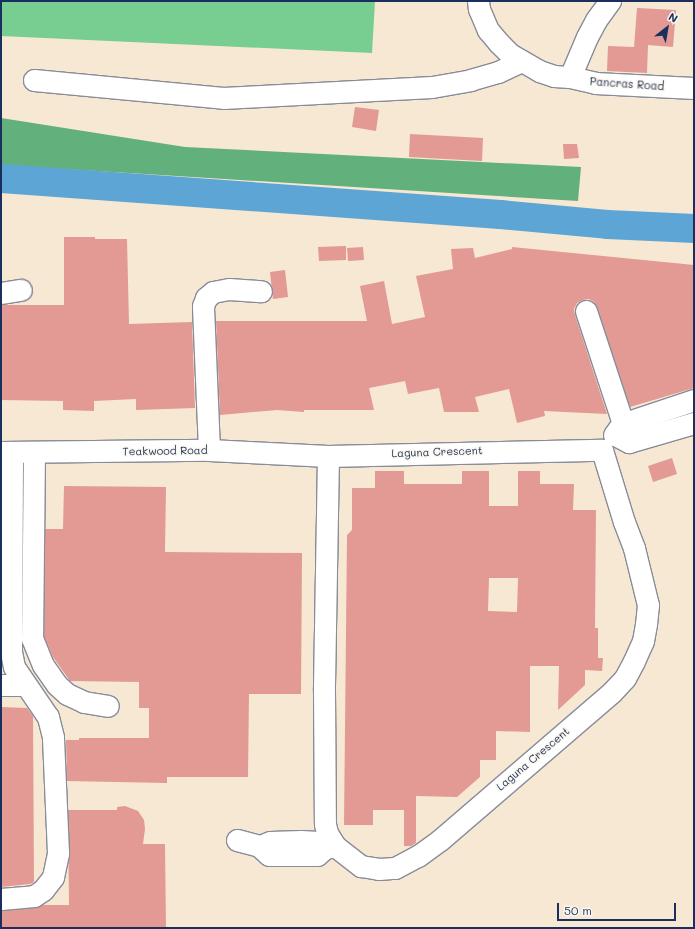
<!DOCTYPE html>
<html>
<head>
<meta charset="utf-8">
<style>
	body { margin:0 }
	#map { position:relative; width:695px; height:929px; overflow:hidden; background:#f6e8d3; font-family:Mali,sans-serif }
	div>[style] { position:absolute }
	.green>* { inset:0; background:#78cd91 }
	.forest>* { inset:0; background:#62b07b }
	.river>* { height:29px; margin:-14.5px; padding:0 14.5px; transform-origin:14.5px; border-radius:14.5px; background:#5da5d4 }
	.building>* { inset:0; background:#e39994 }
	.roads { filter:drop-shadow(1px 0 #888c98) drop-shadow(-1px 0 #888c98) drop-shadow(0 1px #888c98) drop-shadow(0 -1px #888c98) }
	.minor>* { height:21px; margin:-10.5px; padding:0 10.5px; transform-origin:10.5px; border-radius:10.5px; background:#fff }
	span { translate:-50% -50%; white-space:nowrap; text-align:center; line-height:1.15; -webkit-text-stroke:3px #fbf7ec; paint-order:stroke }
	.street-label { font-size:11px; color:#1b2f5e }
	.frame { position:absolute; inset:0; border:2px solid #1b2f5e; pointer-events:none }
	.north { position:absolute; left:647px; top:8px; width:40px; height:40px; -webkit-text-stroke:3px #fbf7ec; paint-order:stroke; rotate:31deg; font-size:11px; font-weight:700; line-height:16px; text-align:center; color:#1b2f5e }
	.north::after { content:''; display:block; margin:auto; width:14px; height:18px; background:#1b2f5e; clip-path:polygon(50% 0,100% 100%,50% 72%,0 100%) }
	.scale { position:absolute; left:557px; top:903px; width:119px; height:18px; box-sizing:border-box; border:2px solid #1b2f5e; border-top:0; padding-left:5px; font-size:12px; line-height:14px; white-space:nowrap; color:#1b2f5e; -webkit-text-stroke:3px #fbf7ec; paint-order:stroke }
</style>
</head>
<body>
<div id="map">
	<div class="green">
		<div style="clip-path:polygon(1px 1px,375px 1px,372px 53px,1px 36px)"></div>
	</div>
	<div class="forest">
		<div style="clip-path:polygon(1px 118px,185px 147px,581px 167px,578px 201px,1px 165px)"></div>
	</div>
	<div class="river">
		<div style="left:1px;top:178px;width:500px;rotate:4.13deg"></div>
		<div style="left:500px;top:214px;width:107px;rotate:5.3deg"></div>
		<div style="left:607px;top:224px;width:87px;rotate:2.6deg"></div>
	</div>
	<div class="building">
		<div style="clip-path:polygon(637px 8px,676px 10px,673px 47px,648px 45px,647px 73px,607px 71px,608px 46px,634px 47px)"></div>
		<div style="clip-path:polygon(355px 107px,379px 110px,376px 131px,352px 127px)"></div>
		<div style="clip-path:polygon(410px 134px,483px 138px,482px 161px,409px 157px)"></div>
		<div style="clip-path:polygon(563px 144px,577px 144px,579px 158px,564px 159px)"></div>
		<div style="clip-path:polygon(64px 237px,95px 237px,95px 239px,127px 239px,129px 324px,192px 322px,195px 408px,136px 410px,136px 399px,94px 401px,94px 411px,63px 410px,63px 401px,1px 400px,1px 305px,64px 305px)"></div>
		<div style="clip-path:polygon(346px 246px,346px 260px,319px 261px,318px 247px)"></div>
		<div style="clip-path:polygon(363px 247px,364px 260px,348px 261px,347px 248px)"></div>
		<div style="clip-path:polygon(512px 247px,694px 265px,694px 388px,630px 407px,597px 307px,594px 302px,589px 299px,583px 300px,577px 303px,574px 309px,575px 315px,607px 414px,544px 411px,545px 416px,517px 423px,509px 389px,475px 397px,479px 412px,444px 412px,439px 388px,408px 394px,405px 381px,369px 388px,374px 410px,304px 410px,304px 412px,277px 410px,220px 415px,216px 321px,367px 321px,360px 286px,384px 281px,392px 324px,425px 317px,416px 276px,453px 269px,451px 249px,473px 248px,475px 258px,512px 249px)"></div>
		<div style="clip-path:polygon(285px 270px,288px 297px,273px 299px,270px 272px)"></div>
		<div style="clip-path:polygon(672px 458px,677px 474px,653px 482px,648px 466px)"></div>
		<div style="clip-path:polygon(evenodd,375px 471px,404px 471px,404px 484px,462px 484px,462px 471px,489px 471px,489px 506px,518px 506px,518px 471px,540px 471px,540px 484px,574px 484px,573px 510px,596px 510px,595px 628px,598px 628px,598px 658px,603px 658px,602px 671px,585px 670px,585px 685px,558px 710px,559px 666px,530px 666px,530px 732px,496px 731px,496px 760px,480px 760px,480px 777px,457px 797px,416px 796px,416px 843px,411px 846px,404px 846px,404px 810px,373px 810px,373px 825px,344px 825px,347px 535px,352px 530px,352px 488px,375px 488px,375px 471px,489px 578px,518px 578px,517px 612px,488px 611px,489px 578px)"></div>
		<div style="clip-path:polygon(64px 486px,166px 487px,165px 552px,302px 553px,301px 694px,249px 694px,248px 777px,167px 777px,167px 783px,67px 781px,66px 740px,79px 740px,79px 738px,149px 738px,149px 708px,139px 708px,139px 682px,70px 681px,53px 657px,44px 636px,45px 529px,63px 529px)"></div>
		<div style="clip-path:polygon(1px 707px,27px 708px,33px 716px,34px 882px,30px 884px,1px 887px)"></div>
		<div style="clip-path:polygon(125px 806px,138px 811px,144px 820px,145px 829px,143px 844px,165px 844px,166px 928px,1px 928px,1px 911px,35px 908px,42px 905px,69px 905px,68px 810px,117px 810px,117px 807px)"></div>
	</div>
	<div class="roads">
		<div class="minor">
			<div style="left:478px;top:1px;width:8px;rotate:83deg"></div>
			<div style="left:479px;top:9px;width:23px;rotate:67deg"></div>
			<div style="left:488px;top:30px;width:17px;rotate:50deg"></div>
			<div style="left:499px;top:43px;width:16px;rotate:45deg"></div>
			<div style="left:510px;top:54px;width:34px;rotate:30deg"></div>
			<div style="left:539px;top:71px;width:16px;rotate:18deg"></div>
			<div style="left:554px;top:76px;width:16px;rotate:4deg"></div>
			<div style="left:570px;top:77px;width:26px;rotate:13deg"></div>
			<div style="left:595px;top:83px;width:99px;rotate:2.9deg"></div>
			<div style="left:570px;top:77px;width:43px;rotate:-67deg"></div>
			<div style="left:587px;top:37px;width:19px;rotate:-62deg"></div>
			<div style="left:596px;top:20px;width:24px;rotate:-54deg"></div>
			<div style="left:34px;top:80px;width:190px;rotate:5.4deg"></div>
			<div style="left:223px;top:98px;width:209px;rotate:-3deg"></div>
			<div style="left:432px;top:87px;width:39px;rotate:-10deg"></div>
			<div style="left:470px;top:80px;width:29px;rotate:-16deg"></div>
			<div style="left:498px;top:72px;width:26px;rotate:-25deg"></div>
			<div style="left:1px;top:293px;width:20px;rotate:-9deg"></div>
			<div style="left:586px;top:311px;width:138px;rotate:71.8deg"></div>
			<div style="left:614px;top:435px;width:14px;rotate:-54deg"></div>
			<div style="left:622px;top:424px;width:76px;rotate:-18.4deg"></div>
			<div style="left:617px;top:436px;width:13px;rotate:27deg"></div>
			<div style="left:629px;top:442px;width:68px;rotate:-16.3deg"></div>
			<div style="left:209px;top:450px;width:144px;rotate:-92.4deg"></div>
			<div style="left:203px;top:306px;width:9px;rotate:-69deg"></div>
			<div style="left:206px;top:298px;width:9px;rotate:-41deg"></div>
			<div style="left:213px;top:292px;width:16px;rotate:-11deg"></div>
			<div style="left:229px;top:289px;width:32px;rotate:4deg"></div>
			<div style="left:1px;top:452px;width:208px;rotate:-0.6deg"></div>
			<div style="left:209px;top:450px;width:119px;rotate:2.9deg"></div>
			<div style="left:328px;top:456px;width:274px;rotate:-1.3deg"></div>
			<div style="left:34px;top:452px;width:186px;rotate:90.6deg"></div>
			<div style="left:32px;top:638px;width:29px;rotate:68deg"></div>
			<div style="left:43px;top:665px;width:24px;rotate:55deg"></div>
			<div style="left:57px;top:685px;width:13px;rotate:42deg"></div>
			<div style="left:67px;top:694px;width:19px;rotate:25deg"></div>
			<div style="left:84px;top:702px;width:24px;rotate:9deg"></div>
			<div style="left:328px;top:456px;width:235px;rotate:91deg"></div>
			<div style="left:324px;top:691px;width:133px;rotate:89.6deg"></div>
			<div style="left:325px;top:824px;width:9px;rotate:77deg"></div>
			<div style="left:327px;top:833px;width:15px;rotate:58deg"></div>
			<div style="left:335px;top:846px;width:33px;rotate:38deg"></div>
			<div style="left:361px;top:866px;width:18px;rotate:9deg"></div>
			<div style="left:379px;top:869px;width:16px;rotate:-4deg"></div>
			<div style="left:395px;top:868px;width:26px;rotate:-28deg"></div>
			<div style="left:418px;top:856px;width:27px;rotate:-36deg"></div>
			<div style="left:440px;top:840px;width:227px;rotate:-40.7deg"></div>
			<div style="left:612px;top:692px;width:19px;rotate:-47deg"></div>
			<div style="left:625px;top:678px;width:19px;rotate:-62deg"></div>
			<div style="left:634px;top:661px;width:22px;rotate:-66deg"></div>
			<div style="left:643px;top:641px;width:17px;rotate:-80deg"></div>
			<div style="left:646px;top:624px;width:19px;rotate:-84deg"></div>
			<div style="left:648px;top:605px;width:59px;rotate:-103.8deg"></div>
			<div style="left:634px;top:548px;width:28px;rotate:-111deg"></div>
			<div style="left:624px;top:522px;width:75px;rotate:-107deg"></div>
			<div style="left:1px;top:685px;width:24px"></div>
			<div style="left:237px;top:840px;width:23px;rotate:15deg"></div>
			<div style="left:259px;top:846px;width:13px;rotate:42deg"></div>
			<div style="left:269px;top:855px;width:48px"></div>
			<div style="left:317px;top:855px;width:11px;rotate:-41deg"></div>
			<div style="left:325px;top:848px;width:10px;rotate:-11deg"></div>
			<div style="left:265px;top:844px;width:5px;rotate:-22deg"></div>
			<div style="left:270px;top:842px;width:31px;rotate:-2deg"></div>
			<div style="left:301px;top:841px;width:17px;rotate:3deg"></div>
			<div style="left:318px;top:842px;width:9px;rotate:41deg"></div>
			<div style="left:1px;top:899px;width:33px;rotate:-5deg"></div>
			<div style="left:34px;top:896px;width:11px;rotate:-34deg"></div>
			<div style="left:43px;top:890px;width:16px;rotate:-52deg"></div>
			<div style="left:53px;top:877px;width:25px;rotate:-78deg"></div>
			<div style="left:58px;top:853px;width:116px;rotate:-92.5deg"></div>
			<div style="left:53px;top:737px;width:21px;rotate:-104deg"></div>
			<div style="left:48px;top:717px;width:60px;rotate:-124.2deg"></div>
			<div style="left:14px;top:667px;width:16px;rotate:-101deg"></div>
			<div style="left:11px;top:651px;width:199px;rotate:-89.7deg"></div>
		</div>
	</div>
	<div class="street-label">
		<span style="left:627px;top:84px;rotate:4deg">Pancras Road</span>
		<span style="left:165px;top:451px;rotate:-1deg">Teakwood Road</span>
		<span style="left:437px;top:452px;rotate:-2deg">Laguna Crescent</span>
		<span style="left:533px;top:759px;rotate:-40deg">Laguna Crescent</span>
	</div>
	<div class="frame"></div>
	<div class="north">N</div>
	<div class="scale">50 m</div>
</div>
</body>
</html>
